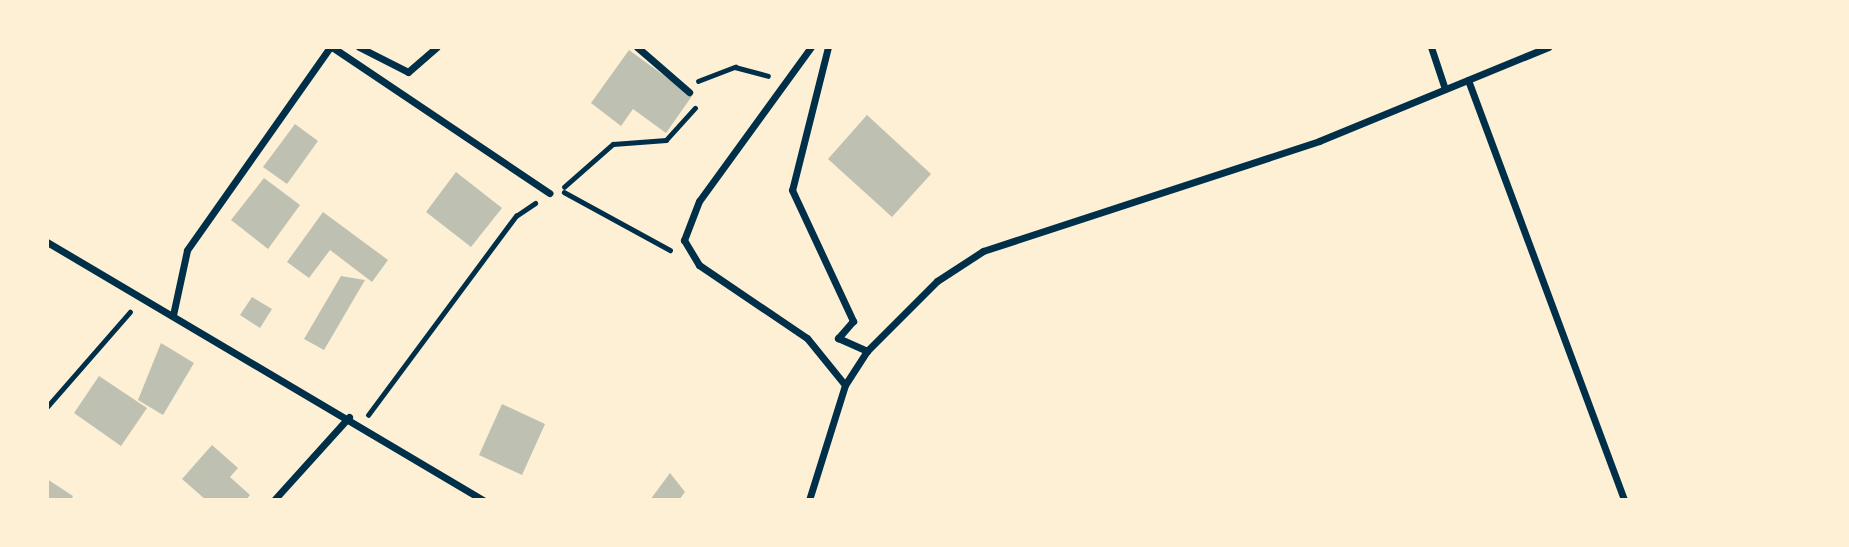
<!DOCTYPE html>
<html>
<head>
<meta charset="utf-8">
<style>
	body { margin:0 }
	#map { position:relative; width:1849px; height:547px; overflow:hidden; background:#fdf0d5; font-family:"Varela Round",sans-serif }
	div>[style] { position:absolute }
	.building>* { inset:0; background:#bec0b2 }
	.path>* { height:4.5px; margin:-2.25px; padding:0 2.25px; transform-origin:2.25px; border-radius:2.25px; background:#003049 }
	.minor>* { height:7px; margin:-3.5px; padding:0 3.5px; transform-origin:3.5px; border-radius:3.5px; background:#003049 }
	span { translate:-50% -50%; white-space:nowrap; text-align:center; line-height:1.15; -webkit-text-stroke:7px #fdf0d5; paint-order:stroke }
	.frame { position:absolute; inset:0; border:49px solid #fdf0d5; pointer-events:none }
</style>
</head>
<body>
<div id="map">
	<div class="building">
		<div style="clip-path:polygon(629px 50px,692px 96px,666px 133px,633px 109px,621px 126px,591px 103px)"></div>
		<div style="clip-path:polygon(867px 115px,931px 174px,892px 217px,828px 159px)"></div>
		<div style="clip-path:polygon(295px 124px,318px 141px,287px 184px,263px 167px)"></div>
		<div style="clip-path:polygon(456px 172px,502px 208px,471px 247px,426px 212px)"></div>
		<div style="clip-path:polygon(264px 178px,300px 205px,268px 249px,231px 220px)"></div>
		<div style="clip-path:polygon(323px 212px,388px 260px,372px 282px,330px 250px,309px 278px,287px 262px)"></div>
		<div style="clip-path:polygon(341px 276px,365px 280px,324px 350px,304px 339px)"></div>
		<div style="clip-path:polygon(252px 297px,272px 309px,260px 328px,240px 315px)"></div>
		<div style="clip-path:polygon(161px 343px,194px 363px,163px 415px,138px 400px)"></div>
		<div style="clip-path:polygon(99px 376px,147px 408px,121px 446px,74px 413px)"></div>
		<div style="clip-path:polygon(502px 404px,545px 424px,522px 475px,479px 455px)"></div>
		<div style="clip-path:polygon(212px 445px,238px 468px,230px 477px,250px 495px,246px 500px,206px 500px,182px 479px)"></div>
		<div style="clip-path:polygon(670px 473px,685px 492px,679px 500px,650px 500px)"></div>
		<div style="clip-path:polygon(47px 479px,73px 496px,71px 500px,47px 500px)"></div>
	</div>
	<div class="path">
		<div style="left:698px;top:81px;width:40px;rotate:-21deg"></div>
		<div style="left:735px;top:67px;width:34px;rotate:15deg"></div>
		<div style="left:564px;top:187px;width:65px;rotate:-41.3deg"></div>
		<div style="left:613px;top:144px;width:53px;rotate:-4.3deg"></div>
		<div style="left:666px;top:140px;width:43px;rotate:-47.8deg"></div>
		<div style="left:564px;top:192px;width:121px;rotate:28.7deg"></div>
		<div style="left:47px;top:407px;width:126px;rotate:-48.9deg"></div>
		<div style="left:368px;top:415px;width:248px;rotate:-53.4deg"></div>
		<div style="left:516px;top:216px;width:23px;rotate:-34deg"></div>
	</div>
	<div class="minor">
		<div style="left:332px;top:47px;width:262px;rotate:33.9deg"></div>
		<div style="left:359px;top:47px;width:55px;rotate:27deg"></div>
		<div style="left:408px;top:72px;width:38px;rotate:-41deg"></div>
		<div style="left:637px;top:47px;width:69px;rotate:40.9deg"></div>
		<div style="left:811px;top:47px;width:190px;rotate:126deg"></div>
		<div style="left:699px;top:201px;width:42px;rotate:111deg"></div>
		<div style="left:684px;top:240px;width:29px;rotate:59deg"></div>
		<div style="left:699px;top:265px;width:130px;rotate:34.1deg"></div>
		<div style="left:807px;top:338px;width:60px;rotate:51deg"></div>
		<div style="left:828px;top:47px;width:147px;rotate:104.1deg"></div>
		<div style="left:792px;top:190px;width:145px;rotate:65deg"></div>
		<div style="left:853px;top:321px;width:23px;rotate:131deg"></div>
		<div style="left:838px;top:338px;width:32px;rotate:24deg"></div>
		<div style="left:1431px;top:47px;width:44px;rotate:71.6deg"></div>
		<div style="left:1468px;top:80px;width:448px;rotate:69.6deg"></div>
		<div style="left:47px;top:242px;width:507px;rotate:30.61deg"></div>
		<div style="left:173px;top:315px;width:66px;rotate:-77.8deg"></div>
		<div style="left:187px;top:250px;width:248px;rotate:-54.8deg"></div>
		<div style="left:274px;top:500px;width:112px;rotate:-47.9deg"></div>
		<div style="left:809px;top:500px;width:121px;rotate:-72.6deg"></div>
		<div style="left:845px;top:385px;width:40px;rotate:-57.1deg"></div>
		<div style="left:867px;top:351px;width:99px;rotate:-45deg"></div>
		<div style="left:937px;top:281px;width:55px;rotate:-33.1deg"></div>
		<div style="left:983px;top:251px;width:354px;rotate:-18.1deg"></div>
		<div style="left:1319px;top:141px;width:248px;rotate:-22.3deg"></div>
	</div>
	<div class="frame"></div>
</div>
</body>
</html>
